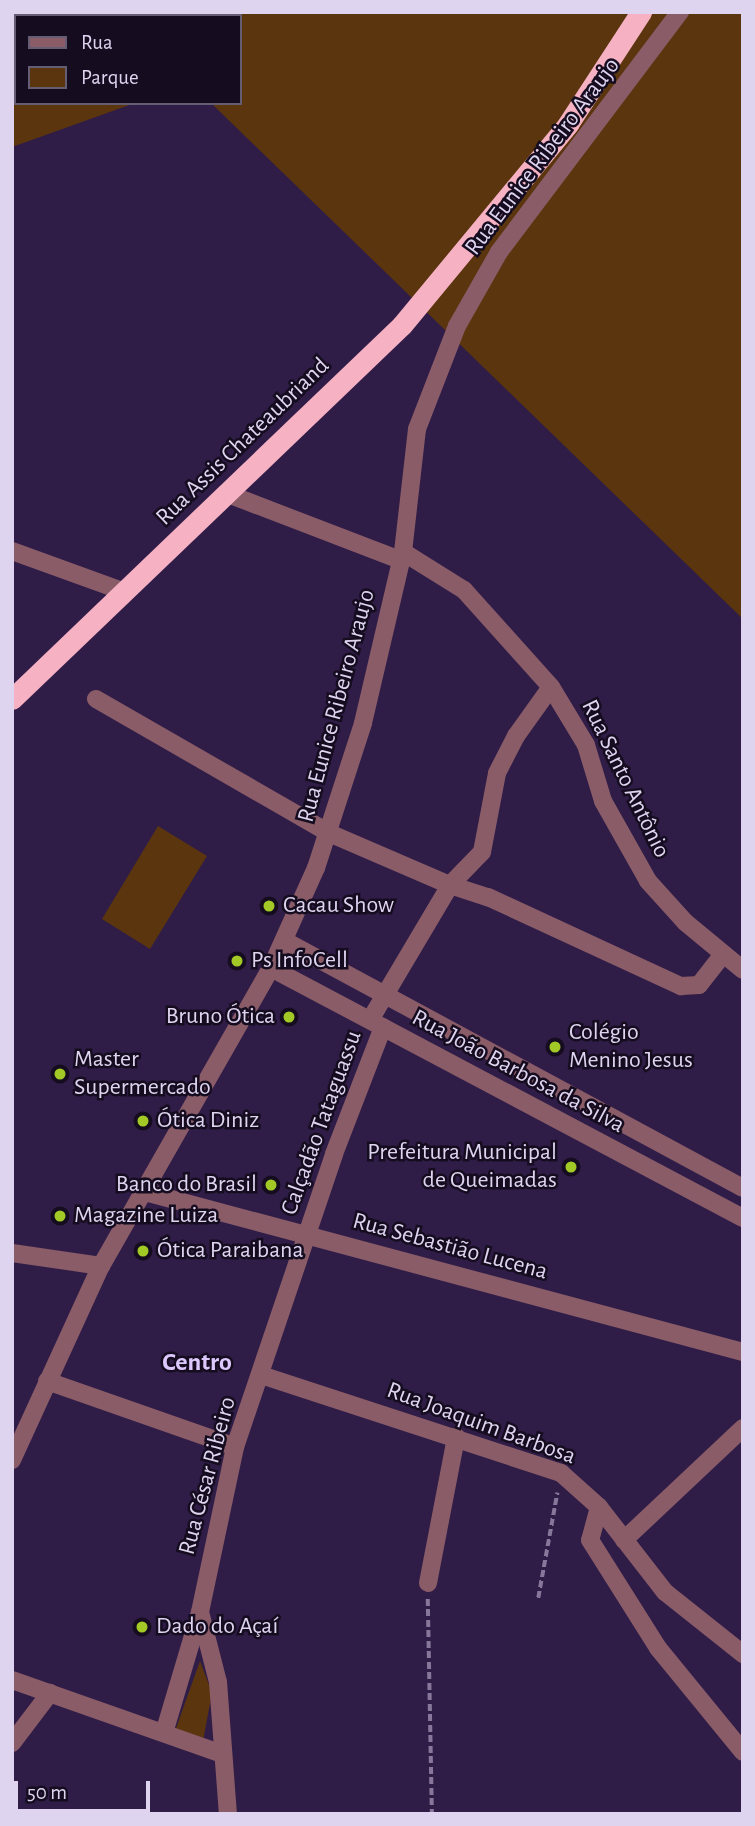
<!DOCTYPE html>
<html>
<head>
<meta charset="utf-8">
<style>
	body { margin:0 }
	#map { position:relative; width:755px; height:1826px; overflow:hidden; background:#301d47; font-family:"Alegreya Sans",sans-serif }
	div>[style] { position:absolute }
	.green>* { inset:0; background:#5a350e }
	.path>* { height:3.5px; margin-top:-1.75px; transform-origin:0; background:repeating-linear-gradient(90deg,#87789b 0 7px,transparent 0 10.5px) }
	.minor>* { height:18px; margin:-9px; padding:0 9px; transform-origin:9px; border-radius:9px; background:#8a5c68 }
	.highway>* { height:21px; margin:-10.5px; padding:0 10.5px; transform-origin:10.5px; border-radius:10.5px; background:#f6b1c3 }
	.dots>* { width:19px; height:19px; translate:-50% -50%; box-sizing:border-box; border:4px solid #150d1f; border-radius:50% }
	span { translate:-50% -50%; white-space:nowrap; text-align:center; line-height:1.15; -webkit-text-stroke:5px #150d1f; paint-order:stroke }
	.street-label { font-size:24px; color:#ded4f0 }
	.poi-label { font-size:24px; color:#ded4f0 }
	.left { translate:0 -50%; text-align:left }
	.right { translate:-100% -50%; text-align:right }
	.neighbourhood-label { font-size:26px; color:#ddc8fe; font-weight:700 }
	.frame { position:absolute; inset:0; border:14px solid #ded4f0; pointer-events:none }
	.legend { position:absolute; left:14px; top:14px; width:228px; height:91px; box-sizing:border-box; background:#150d1f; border:2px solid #655d73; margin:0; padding:9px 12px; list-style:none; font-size:21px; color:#ded4f0 }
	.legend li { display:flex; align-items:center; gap:14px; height:35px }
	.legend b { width:35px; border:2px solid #655d73 }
	.scale { position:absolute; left:14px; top:1781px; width:136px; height:32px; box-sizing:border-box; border:4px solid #ded4f0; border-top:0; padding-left:9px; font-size:21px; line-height:24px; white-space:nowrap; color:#ded4f0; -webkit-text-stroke:5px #150d1f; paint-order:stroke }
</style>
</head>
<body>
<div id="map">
	<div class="green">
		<div style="clip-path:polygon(12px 12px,743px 12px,743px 619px,211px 103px,240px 103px,240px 16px,16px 16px,16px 103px,135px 103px,12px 147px)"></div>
		<div style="clip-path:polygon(158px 826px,207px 856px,150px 949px,102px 919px)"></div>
		<div style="clip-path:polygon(200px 1661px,212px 1693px,203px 1741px,175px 1731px)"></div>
	</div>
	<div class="path">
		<div style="left:538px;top:1598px;width:107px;rotate:-79.7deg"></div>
		<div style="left:428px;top:1599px;width:215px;rotate:88.9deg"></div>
	</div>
	<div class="minor">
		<div style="left:228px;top:494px;width:184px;rotate:21deg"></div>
		<div style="left:12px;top:551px;width:120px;rotate:19.9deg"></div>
		<div style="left:403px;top:552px;width:72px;rotate:31.9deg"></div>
		<div style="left:464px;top:590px;width:130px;rotate:48.1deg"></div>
		<div style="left:551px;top:687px;width:68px;rotate:58.9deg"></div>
		<div style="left:586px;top:745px;width:59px;rotate:73.1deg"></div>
		<div style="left:603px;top:801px;width:92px;rotate:60.6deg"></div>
		<div style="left:648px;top:881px;width:55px;rotate:47.9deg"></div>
		<div style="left:685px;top:922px;width:75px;rotate:39.6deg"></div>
		<div style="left:96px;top:699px;width:269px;rotate:29.9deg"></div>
		<div style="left:329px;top:833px;width:132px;rotate:23.3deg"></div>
		<div style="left:450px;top:885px;width:40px;rotate:18deg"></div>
		<div style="left:488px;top:897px;width:213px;rotate:24.8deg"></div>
		<div style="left:681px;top:986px;width:18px;rotate:-3deg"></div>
		<div style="left:699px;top:985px;width:37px;rotate:-52deg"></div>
		<div style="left:285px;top:941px;width:520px;rotate:28.34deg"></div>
		<div style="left:271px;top:968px;width:534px;rotate:27.91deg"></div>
		<div style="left:370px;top:1020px;width:157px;rotate:-59.3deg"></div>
		<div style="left:450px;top:885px;width:46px;rotate:-45.9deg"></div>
		<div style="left:482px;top:852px;width:80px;rotate:-79.2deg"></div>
		<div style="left:497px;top:773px;width:42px;rotate:-62.8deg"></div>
		<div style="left:516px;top:736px;width:60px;rotate:-54.5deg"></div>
		<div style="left:145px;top:1192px;width:619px;rotate:14.98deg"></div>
		<div style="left:12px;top:1253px;width:90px;rotate:8.3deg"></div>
		<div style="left:261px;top:1375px;width:316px;rotate:18.1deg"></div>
		<div style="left:561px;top:1473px;width:51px;rotate:41.8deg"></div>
		<div style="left:599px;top:1507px;width:108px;rotate:52.2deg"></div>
		<div style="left:665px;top:1592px;width:100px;rotate:38.5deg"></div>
		<div style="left:47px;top:1381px;width:199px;rotate:19.3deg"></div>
		<div style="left:12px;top:1460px;width:213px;rotate:-65.4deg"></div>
		<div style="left:101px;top:1266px;width:343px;rotate:-60.3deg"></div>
		<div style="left:271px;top:968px;width:110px;rotate:-65.8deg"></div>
		<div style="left:316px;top:868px;width:152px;rotate:-72deg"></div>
		<div style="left:363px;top:723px;width:176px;rotate:-76.8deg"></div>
		<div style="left:403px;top:552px;width:124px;rotate:-83.5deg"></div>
		<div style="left:417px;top:429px;width:110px;rotate:-68.8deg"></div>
		<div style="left:457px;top:326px;width:85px;rotate:-60.4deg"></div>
		<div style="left:499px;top:252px;width:301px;rotate:-53deg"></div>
		<div style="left:599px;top:1507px;width:34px;rotate:105deg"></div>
		<div style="left:590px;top:1540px;width:128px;rotate:57.8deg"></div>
		<div style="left:658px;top:1648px;width:134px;rotate:50.7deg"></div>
		<div style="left:624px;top:1540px;width:163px;rotate:-43.3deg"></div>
		<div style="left:428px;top:1583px;width:149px;rotate:-79.1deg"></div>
		<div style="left:200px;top:1612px;width:72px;rotate:75.6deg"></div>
		<div style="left:218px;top:1682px;width:132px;rotate:85.7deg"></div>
		<div style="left:12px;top:1680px;width:223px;rotate:19.4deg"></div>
		<div style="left:164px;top:1733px;width:126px;rotate:-73.4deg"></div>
		<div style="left:200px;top:1612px;width:169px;rotate:-78deg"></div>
		<div style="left:235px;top:1447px;width:309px;rotate:-71.3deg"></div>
		<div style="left:334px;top:1154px;width:136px;rotate:-68.9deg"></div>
		<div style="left:12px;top:1743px;width:63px;rotate:-52.8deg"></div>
	</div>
	<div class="highway">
		<div style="left:12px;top:699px;width:540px;rotate:-43.8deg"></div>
		<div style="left:402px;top:325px;width:261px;rotate:-50.4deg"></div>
		<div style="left:568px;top:124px;width:134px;rotate:-56.9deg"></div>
	</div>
	<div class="dots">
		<div style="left:269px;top:906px;background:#a3c926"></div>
		<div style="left:237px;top:961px;background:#a3c926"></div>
		<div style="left:289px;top:1017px;background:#a3c926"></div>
		<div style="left:555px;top:1047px;background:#a3c926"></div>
		<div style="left:60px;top:1074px;background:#a3c926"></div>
		<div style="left:143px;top:1121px;background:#a3c926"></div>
		<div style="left:571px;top:1167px;background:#a3c926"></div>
		<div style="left:271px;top:1185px;background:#a3c926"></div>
		<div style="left:60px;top:1216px;background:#a3c926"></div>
		<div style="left:143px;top:1251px;background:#a3c926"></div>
		<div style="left:142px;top:1627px;background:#a3c926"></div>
	</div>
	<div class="street-label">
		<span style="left:543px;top:157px;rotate:-53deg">Rua Eunice Ribeiro Araujo</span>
		<span style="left:243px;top:442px;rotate:-44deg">Rua Assis Chateaubriand</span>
		<span style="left:337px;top:706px;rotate:-75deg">Rua Eunice Ribeiro Araujo</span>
		<span style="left:625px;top:779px;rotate:64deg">Rua Santo Antônio</span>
		<span style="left:518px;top:1072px;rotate:28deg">Rua João Barbosa da Silva</span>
		<span style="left:322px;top:1123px;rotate:-70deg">Calçadão Tataguassu</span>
		<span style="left:450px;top:1247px;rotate:15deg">Rua Sebastião Lucena</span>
		<span style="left:481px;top:1424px;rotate:20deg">Rua Joaquim Barbosa</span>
		<span style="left:208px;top:1476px;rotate:-75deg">Rua César Ribeiro</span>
	</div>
	<div class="poi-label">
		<span class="left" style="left:283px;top:906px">Cacau Show</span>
		<span class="left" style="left:251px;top:961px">Ps InfoCell</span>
		<span class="right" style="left:275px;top:1017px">Bruno Ótica</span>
		<span class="left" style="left:569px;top:1047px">Colégio<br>Menino Jesus</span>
		<span class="left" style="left:74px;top:1074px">Master<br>Supermercado</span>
		<span class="left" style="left:157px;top:1121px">Ótica Diniz</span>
		<span class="right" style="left:557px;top:1167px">Prefeitura Municipal<br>de Queimadas</span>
		<span class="right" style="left:257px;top:1185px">Banco do Brasil</span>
		<span class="left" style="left:74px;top:1216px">Magazine Luiza</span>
		<span class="left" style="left:157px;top:1251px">Ótica Paraibana</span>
		<span class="left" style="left:156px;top:1627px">Dado do Açaí</span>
	</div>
	<div class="neighbourhood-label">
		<span style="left:197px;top:1363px">Centro</span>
	</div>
	<div class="frame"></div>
	<ul class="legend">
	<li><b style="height:9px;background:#8a5c68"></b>Rua</li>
	<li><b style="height:19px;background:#5a350e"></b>Parque</li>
	</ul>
	<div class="scale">50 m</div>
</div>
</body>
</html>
